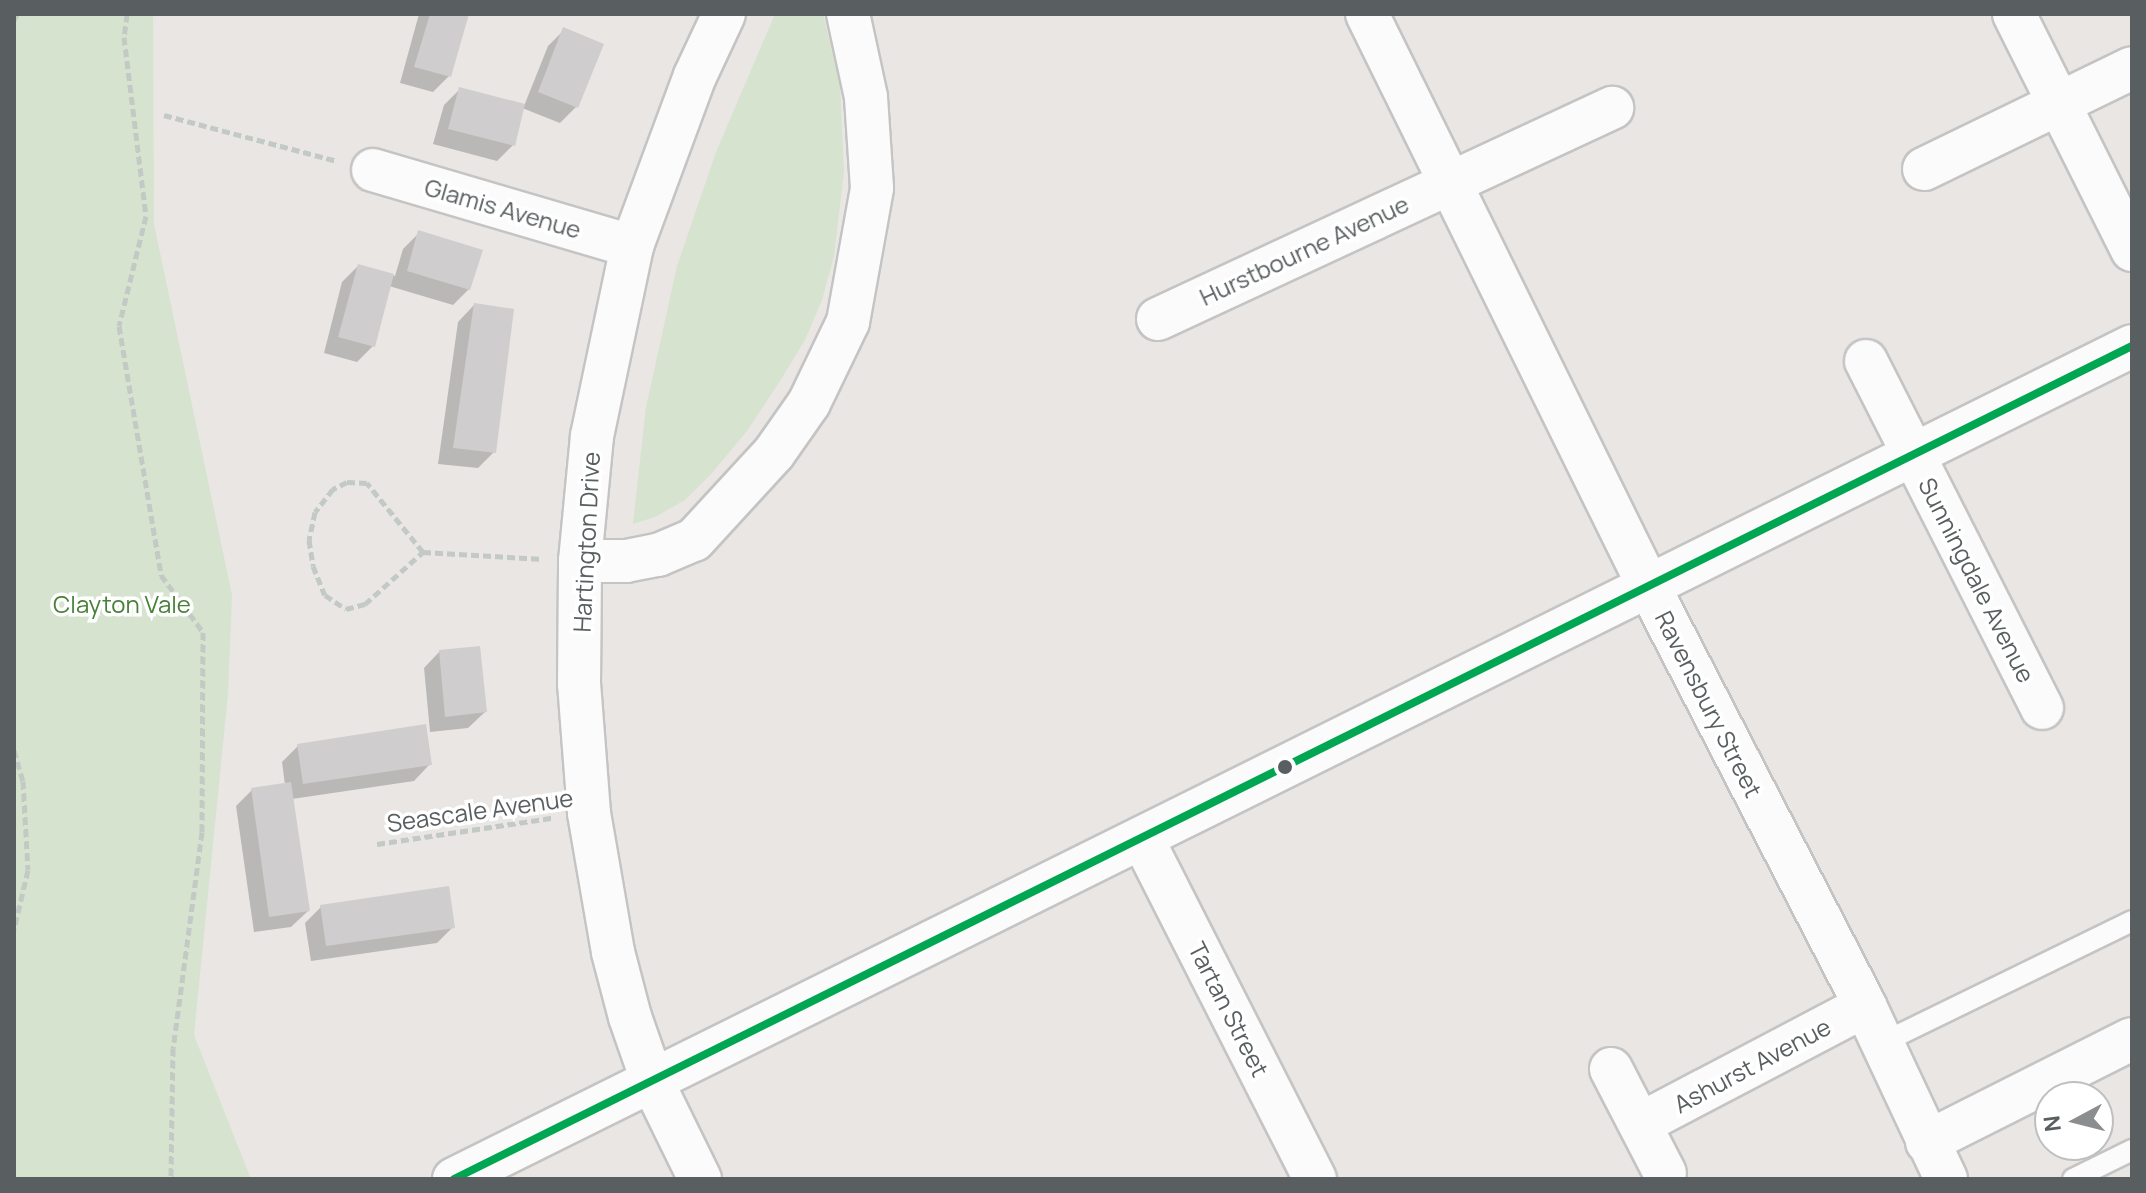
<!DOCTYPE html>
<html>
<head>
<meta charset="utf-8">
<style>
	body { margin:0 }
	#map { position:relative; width:2146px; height:1193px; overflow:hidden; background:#e9e6e4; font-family:Manrope,sans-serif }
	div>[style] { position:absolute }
	.green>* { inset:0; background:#d6e4cf }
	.shadow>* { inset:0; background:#0003 }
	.building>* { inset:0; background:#cfcdcd }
	.path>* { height:5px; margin-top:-2.5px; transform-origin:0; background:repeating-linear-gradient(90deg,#c3c9c4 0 8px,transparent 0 12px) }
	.roads { filter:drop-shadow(2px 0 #c5c4c4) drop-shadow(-2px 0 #c5c4c4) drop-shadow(0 2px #c5c4c4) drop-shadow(0 -2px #c5c4c4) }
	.lane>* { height:20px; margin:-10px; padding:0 10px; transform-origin:10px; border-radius:10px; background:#fcfbfb }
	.street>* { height:42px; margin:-21px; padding:0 21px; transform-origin:21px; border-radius:21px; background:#fcfbfb }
	.bus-1>* { height:8px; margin:-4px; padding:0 4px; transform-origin:4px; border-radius:4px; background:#00a651 }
	.dots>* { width:22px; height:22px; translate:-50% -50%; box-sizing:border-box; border:4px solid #fff; border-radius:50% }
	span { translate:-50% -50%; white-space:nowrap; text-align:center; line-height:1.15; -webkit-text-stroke:7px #fff; paint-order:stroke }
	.street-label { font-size:24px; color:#595f61 }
	.park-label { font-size:24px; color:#488138 }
	.frame { position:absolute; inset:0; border:16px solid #595f61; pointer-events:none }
	.north { position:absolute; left:2034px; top:1081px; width:80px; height:80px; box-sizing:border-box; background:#fff; border:2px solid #bdbfc0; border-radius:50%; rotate:263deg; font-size:22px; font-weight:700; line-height:32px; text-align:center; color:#595f61 }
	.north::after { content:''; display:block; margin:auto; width:28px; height:36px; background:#8b8e8f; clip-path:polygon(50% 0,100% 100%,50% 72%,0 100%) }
</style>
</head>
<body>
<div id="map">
	<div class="green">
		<div style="clip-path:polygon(14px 14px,153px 14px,154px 224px,232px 595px,228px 694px,194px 1035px,251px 1179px,14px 1179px)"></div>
		<div style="clip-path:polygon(775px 14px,823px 14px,840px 85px,844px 172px,834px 256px,822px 300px,805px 340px,780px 381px,747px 431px,712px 473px,685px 500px,655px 517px,633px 524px,646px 407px,677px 266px,716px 152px)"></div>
	</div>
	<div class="shadow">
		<div style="clip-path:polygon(419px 14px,467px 14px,449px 76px,433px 92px,400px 83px)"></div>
		<div style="clip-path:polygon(564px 30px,601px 45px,576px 107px,560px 123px,522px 108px,513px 145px,497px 161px,433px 144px,444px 105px,460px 89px,524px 106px,548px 46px)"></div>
		<div style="clip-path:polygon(419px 233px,469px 289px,453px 305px,389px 286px,373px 346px,357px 362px,324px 353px,342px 282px,358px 266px,395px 276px,403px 249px)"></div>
		<div style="clip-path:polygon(474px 305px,494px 452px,478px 468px,438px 464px,458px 322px)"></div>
		<div style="clip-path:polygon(440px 651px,485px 712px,468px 728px,430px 732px,424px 668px)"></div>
		<div style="clip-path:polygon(298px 746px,430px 764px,414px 781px,292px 799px,308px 911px,291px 927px,254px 932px,236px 806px,252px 790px,285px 785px,282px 762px)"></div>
		<div style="clip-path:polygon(321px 907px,453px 927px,437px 943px,311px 961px,305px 923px)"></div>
	</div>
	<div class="building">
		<div style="clip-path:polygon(430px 14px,469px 14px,451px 77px,414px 67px)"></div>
		<div style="clip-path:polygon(563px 27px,604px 44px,578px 108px,538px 92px)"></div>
		<div style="clip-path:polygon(459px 87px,525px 104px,515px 146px,448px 129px)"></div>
		<div style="clip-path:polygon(418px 230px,483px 250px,470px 290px,407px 271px)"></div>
		<div style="clip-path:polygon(358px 264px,394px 274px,375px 347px,338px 337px)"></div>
		<div style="clip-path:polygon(474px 303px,514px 309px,496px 453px,453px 448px)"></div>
		<div style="clip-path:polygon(480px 646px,487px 712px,445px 717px,439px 650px)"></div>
		<div style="clip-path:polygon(426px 724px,432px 765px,303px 784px,297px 744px)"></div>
		<div style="clip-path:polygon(291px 782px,310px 911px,269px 917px,251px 788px)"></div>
		<div style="clip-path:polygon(449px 886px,455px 928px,326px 946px,320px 905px)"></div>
	</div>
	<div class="path">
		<div style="left:127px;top:14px;width:23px;rotate:97deg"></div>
		<div style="left:124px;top:37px;width:180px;rotate:83deg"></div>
		<div style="left:146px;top:216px;width:113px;rotate:103.8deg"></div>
		<div style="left:119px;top:326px;width:253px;rotate:80.4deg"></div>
		<div style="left:161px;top:575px;width:71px;rotate:53.6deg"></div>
		<div style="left:203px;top:632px;width:200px;rotate:90.3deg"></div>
		<div style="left:202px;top:832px;width:218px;rotate:97.6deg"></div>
		<div style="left:173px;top:1048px;width:131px;rotate:90.9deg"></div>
		<div style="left:14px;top:20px;width:7px;rotate:-63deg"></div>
		<div style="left:164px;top:115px;width:179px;rotate:14.9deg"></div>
		<div style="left:423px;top:552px;width:89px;rotate:-129.1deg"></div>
		<div style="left:367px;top:483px;width:20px;rotate:-177deg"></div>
		<div style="left:347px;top:482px;width:16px;rotate:153deg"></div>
		<div style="left:333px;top:489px;width:29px;rotate:128deg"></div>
		<div style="left:315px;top:512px;width:29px;rotate:102deg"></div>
		<div style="left:309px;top:540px;width:26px;rotate:81deg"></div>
		<div style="left:313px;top:566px;width:31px;rotate:68deg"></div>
		<div style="left:325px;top:595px;width:25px;rotate:34deg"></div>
		<div style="left:346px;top:609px;width:20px;rotate:-15deg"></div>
		<div style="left:365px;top:604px;width:78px;rotate:-41.9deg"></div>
		<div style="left:423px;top:552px;width:120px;rotate:3.3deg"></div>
		<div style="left:14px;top:750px;width:32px;rotate:74deg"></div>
		<div style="left:23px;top:781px;width:89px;rotate:86.8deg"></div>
		<div style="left:28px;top:870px;width:61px;rotate:103.3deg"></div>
		<div style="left:377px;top:844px;width:177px;rotate:-8.5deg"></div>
	</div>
	<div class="roads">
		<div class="lane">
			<div style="left:1882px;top:1043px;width:278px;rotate:-26deg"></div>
			<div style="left:2073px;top:1179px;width:66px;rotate:-26.2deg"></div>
		</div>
		<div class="street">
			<div style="left:1367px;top:14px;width:639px;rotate:63.8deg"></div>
			<div style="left:1649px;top:587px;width:471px;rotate:62.7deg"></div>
			<div style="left:1865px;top:1006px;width:191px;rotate:64.9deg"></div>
			<div style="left:2014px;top:14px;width:264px;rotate:63.4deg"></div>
			<div style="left:1924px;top:169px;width:231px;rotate:-25.9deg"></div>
			<div style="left:373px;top:170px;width:270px;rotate:16.4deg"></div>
			<div style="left:1158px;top:319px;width:501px;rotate:-24.93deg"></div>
			<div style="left:1866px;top:361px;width:389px;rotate:63.1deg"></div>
			<div style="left:580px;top:561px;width:46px"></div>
			<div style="left:626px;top:561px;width:33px;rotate:-11deg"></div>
			<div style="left:658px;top:555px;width:39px;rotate:-23deg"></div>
			<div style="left:694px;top:540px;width:118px;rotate:-47.4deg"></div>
			<div style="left:774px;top:453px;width:61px;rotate:-55deg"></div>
			<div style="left:809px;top:403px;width:90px;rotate:-64.3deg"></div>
			<div style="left:848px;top:322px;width:136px;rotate:-79.8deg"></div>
			<div style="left:872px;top:188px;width:91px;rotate:-93.8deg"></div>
			<div style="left:866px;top:97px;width:85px;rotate:-102.2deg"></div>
			<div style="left:1143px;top:840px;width:380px;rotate:63.1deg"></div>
			<div style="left:1611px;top:1069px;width:117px;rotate:62.6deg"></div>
			<div style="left:1640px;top:1124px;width:254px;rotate:-27.7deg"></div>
			<div style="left:1927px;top:1142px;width:229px;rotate:-26.7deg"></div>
			<div style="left:454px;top:1179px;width:1873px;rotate:-26.4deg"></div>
			<div style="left:700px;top:1179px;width:107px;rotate:-116.1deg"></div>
			<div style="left:653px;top:1083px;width:70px;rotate:-109.2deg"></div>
			<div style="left:630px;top:1017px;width:67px;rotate:-104.7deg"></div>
			<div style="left:613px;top:952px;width:141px;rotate:-99.8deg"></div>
			<div style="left:589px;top:813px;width:129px;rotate:-94.4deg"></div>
			<div style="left:579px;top:684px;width:123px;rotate:-89.5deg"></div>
			<div style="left:580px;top:561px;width:126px;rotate:-84.5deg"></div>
			<div style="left:592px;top:436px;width:194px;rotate:-78.1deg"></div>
			<div style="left:632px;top:246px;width:181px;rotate:-69.7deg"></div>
			<div style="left:695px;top:76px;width:68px;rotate:-64.9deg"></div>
		</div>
	</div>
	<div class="bus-1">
		<div style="left:454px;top:1179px;width:1873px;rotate:-26.4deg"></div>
	</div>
	<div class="dots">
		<div style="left:1285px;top:767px;background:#595f61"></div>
	</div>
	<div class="street-label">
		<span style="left:503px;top:208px;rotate:16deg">Glamis Avenue</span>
		<span style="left:1304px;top:250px;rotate:-25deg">Hurstbourne Avenue</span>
		<span style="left:586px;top:542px;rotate:-87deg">Hartington Drive</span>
		<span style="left:1977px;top:580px;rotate:63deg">Sunningdale Avenue</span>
		<span style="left:1709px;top:704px;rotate:63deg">Ravensbury Street</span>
		<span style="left:480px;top:810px;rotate:-8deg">Seascale Avenue</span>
		<span style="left:1229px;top:1009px;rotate:63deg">Tartan Street</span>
		<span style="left:1752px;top:1065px;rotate:-28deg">Ashurst Avenue</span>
	</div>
	<div class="park-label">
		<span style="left:122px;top:604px">Clayton Vale</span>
	</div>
	<div class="frame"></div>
	<div class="north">N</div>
</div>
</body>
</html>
